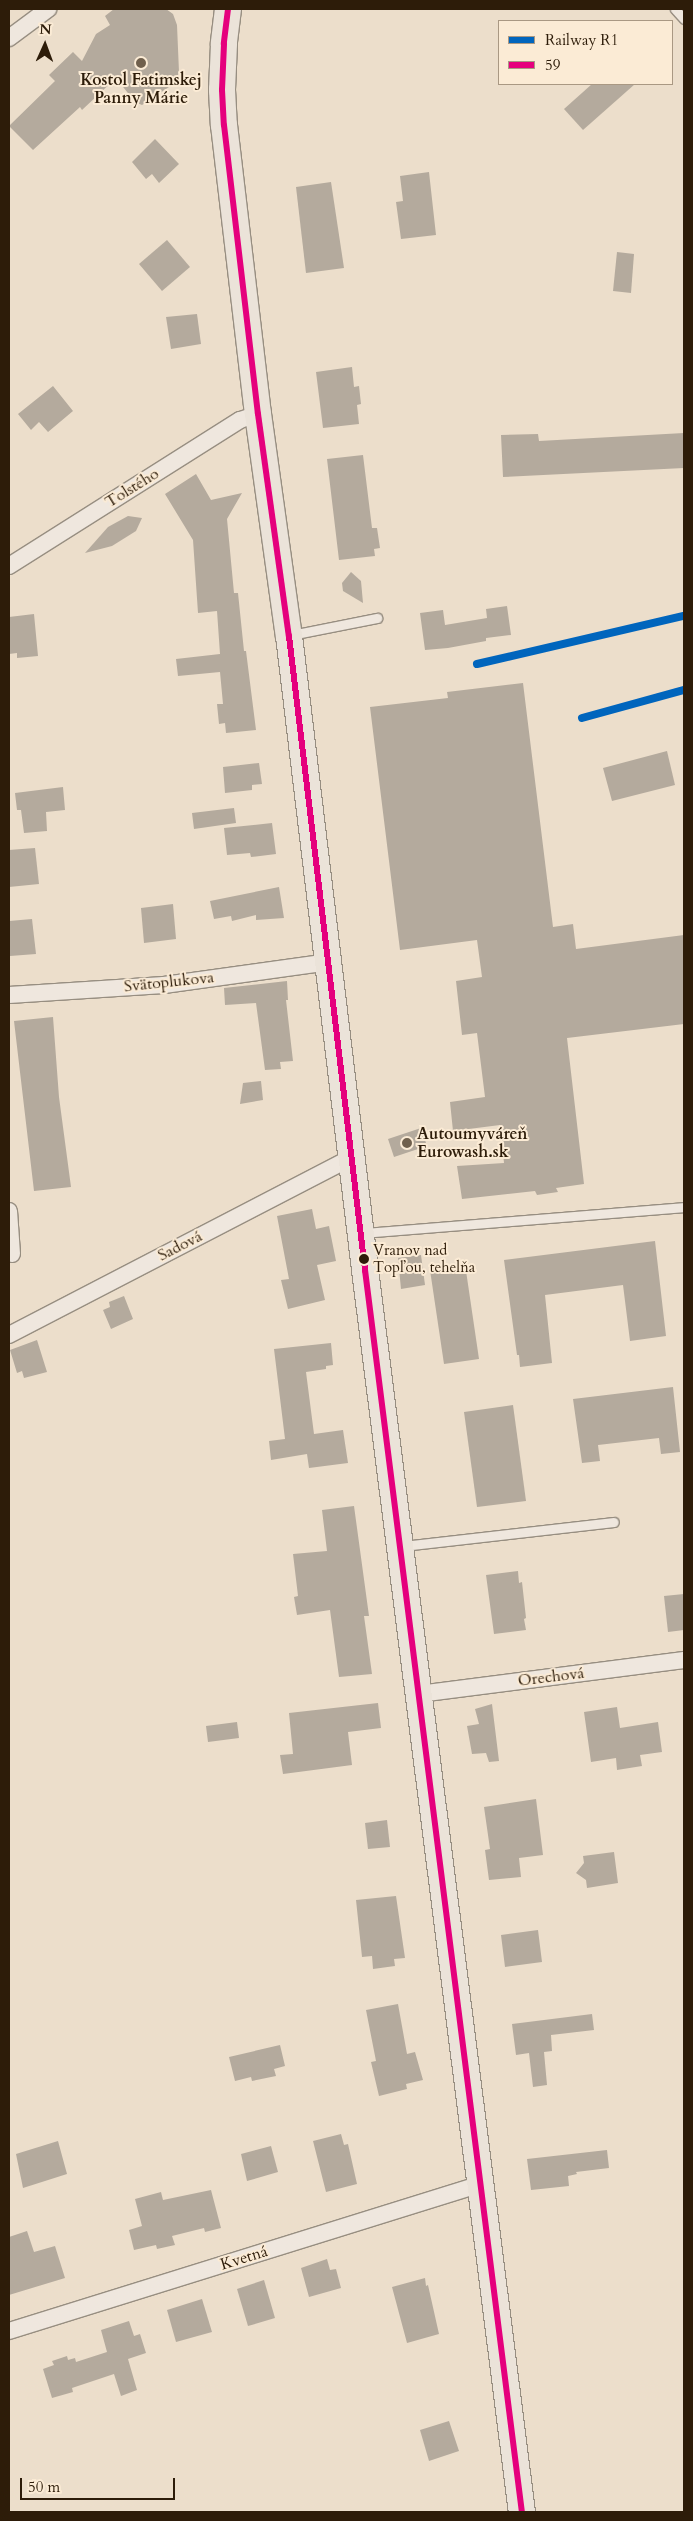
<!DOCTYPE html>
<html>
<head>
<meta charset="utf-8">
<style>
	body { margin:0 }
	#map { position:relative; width:693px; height:2521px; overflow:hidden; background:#ecdecb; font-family:Cardo,serif }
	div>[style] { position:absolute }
	.building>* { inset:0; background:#b4aa9d }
	.roads { filter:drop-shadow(1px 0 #978e81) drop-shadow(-1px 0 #978e81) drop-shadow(0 1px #978e81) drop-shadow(0 -1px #978e81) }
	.lane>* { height:9px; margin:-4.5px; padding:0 4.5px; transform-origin:4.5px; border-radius:4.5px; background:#efe7de }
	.street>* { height:16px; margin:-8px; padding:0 8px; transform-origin:8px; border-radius:8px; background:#efe7de }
	.primary>* { height:26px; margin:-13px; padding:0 13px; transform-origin:13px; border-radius:13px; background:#ebe3d9 }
	.bus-1>* { height:6px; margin:-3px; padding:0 3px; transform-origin:3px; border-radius:3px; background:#e5007d }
	.rail-1>* { height:8px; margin:-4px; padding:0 4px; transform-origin:4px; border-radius:4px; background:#0065bd }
	.dots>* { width:14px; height:14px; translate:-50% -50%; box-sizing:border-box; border:2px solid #fbebd5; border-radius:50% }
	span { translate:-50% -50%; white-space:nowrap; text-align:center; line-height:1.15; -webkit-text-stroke:4px #fbebd5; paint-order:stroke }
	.bus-label { font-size:15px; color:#2d1c09 }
	.left { translate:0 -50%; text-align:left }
	.poi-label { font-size:16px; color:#2d1c09; font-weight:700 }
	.street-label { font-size:16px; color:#2d1c09 }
	.frame { position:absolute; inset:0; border:10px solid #2d1c09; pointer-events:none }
	.legend { position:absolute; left:498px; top:20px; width:175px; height:65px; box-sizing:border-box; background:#fbebd5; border:1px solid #a99883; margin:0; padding:6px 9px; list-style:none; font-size:15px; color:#2d1c09 }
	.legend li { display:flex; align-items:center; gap:10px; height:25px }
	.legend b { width:25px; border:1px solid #a99883 }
	.north { position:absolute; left:20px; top:20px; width:50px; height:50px; -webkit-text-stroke:4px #fbebd5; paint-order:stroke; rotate:2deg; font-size:14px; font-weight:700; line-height:20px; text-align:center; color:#2d1c09 }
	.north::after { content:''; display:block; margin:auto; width:18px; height:22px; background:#2d1c09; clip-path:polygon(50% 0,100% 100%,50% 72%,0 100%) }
	.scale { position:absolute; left:20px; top:2478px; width:155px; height:22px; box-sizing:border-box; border:2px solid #2d1c09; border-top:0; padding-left:6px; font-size:15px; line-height:18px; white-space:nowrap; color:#2d1c09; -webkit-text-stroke:4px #fbebd5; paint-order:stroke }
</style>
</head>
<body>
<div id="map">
	<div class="building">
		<div style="clip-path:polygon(114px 9px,166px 9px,173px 14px,177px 25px,179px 72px,176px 80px,172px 85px,142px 105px,135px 102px,116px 78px,82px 110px,80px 107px,33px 150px,9px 126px,55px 81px,49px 75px,73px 52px,82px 61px,96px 34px,110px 25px,105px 16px)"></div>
		<div style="clip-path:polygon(592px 84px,635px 84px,583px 130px,564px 109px)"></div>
		<div style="clip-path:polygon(155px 139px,179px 164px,159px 183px,152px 174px,146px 179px,132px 162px)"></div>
		<div style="clip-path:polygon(429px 172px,436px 235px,401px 239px,396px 202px,403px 201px,400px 176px)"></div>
		<div style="clip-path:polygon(331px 182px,344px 268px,306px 273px,296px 187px)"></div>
		<div style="clip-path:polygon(167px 240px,190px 267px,162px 291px,139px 264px)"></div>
		<div style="clip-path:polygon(617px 252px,634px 254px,631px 293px,613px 291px)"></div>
		<div style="clip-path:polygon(197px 314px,201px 344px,171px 349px,166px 317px)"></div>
		<div style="clip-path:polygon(352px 367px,354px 387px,359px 386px,361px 404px,357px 405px,359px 424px,323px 428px,316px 372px)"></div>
		<div style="clip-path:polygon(53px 386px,73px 411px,48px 432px,39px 422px,31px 430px,18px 414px)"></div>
		<div style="clip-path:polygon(684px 433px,684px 468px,503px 477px,501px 435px,538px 434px,539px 441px)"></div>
		<div style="clip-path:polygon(363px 455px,372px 528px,377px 528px,380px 548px,374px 549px,375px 556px,339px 560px,327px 459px)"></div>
		<div style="clip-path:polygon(196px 474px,211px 500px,242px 493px,227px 519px,234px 593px,238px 593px,244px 651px,246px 651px,256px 730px,226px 733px,225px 723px,219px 724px,217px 704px,223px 704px,220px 672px,178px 676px,176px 659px,220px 654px,217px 611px,198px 613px,193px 540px,165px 494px)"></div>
		<div style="clip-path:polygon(128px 516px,142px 518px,136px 531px,112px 546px,85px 553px,108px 527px)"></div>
		<div style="clip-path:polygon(351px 572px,361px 581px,363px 603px,343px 591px,342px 583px)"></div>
		<div style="clip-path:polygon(507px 606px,511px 635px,486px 638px,486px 641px,448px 648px,425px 650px,420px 613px,443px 610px,445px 625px,487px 618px,486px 609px)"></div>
		<div style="clip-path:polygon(34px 614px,38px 656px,17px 658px,17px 653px,9px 654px,9px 617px)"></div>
		<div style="clip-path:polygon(523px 683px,553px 927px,573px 924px,576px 949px,684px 935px,684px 1024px,567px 1038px,584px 1184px,556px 1188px,558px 1192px,537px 1195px,535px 1191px,462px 1199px,457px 1166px,504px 1163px,500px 1125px,453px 1131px,450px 1102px,485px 1097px,477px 1033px,462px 1035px,456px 981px,482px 977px,477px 940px,400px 950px,370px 707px,448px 698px,447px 692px)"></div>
		<div style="clip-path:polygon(667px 751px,675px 785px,612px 801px,603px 768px)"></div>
		<div style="clip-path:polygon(259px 763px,262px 784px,252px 785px,252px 790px,225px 793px,223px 767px)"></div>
		<div style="clip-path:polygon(63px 787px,65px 810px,46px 812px,47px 831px,24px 833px,21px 810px,17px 810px,15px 793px)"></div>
		<div style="clip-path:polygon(234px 808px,236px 823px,194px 829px,192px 813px)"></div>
		<div style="clip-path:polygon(272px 823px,276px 854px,251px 857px,250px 853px,227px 855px,224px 828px)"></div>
		<div style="clip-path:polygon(35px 848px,39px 884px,9px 887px,9px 850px)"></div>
		<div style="clip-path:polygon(279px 887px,284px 918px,256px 920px,256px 915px,232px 921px,231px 916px,214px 919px,210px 901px)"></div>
		<div style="clip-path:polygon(173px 904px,176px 939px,144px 943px,141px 908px)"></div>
		<div style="clip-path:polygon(32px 919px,36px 954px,10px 956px,9px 921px)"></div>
		<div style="clip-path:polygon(287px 981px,288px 1000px,286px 1000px,293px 1061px,280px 1062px,281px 1069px,265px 1070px,256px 1003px,225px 1005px,224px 988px)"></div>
		<div style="clip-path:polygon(53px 1017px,59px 1097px,71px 1187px,34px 1191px,14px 1021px)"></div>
		<div style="clip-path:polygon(261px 1081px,263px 1100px,240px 1104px,243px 1083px)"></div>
		<div style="clip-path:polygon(421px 1128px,427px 1146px,394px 1157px,388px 1139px)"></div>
		<div style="clip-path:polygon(312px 1209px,316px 1229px,329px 1226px,336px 1261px,317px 1265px,325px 1300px,288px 1309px,281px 1280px,289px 1279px,277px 1216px)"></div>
		<div style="clip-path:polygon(655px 1241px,666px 1336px,630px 1341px,623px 1285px,545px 1295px,552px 1363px,520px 1367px,519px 1355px,517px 1355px,504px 1260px)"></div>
		<div style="clip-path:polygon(421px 1255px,425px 1285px,401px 1289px,398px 1258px)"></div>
		<div style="clip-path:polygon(465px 1264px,479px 1359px,444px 1364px,430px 1270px)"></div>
		<div style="clip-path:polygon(124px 1296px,133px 1319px,111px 1329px,103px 1310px,110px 1307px,109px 1302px)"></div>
		<div style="clip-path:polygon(37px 1340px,47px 1372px,24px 1378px,22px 1371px,17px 1373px,10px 1350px)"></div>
		<div style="clip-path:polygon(331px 1343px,333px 1365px,326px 1366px,326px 1369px,306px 1372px,314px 1434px,343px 1430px,348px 1463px,309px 1468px,307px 1454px,271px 1460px,269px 1441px,285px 1439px,274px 1349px)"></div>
		<div style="clip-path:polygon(673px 1387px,680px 1452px,661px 1454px,659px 1438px,598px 1445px,600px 1461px,582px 1463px,573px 1399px)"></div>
		<div style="clip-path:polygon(513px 1405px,526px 1501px,477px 1507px,464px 1412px)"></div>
		<div style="clip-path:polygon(354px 1506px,369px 1616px,364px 1616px,372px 1674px,339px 1677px,330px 1610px,297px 1615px,294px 1597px,298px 1596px,293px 1554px,327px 1551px,322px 1510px)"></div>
		<div style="clip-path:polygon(518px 1571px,519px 1583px,522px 1582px,526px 1618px,524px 1619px,526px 1630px,494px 1634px,486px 1575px)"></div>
		<div style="clip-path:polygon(684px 1594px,684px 1630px,668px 1632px,664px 1596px)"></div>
		<div style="clip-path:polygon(378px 1703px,381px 1728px,348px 1732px,352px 1765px,283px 1774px,280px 1755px,293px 1754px,289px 1713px)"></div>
		<div style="clip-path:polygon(492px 1704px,499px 1761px,489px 1762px,486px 1753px,472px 1754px,467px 1726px,479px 1724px,475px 1709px)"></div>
		<div style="clip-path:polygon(617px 1707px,620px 1728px,658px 1722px,662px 1752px,640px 1755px,642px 1766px,617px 1770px,616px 1758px,591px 1762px,584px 1712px)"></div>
		<div style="clip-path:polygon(237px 1722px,239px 1738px,208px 1742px,206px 1726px)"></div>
		<div style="clip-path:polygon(536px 1799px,543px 1855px,519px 1858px,521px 1877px,489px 1880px,485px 1850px,490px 1849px,484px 1807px)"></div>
		<div style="clip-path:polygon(387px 1820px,390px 1847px,368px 1849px,365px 1823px)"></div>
		<div style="clip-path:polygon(614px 1852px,618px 1883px,587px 1888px,586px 1880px,576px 1873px,584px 1863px,583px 1856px)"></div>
		<div style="clip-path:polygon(396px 1896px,405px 1958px,394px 1959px,395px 1966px,373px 1969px,372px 1956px,362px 1957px,356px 1900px)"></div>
		<div style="clip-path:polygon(538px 1930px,542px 1962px,505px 1967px,501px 1935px)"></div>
		<div style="clip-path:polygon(398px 2004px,407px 2054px,415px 2052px,423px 2080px,406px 2084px,407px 2089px,379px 2096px,371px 2062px,376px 2061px,366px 2010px)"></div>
		<div style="clip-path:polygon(592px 2014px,594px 2030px,551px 2035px,552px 2051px,544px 2052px,547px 2085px,533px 2087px,529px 2053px,516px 2055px,512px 2024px)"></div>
		<div style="clip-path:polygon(280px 2045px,285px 2066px,274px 2069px,276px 2076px,252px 2081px,251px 2077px,235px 2081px,229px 2057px)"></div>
		<div style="clip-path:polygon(341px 2134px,344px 2145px,348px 2144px,357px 2184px,326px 2192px,313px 2141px)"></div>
		<div style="clip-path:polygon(58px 2141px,67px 2174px,23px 2188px,16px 2154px)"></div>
		<div style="clip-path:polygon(271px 2146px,278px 2172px,247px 2181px,241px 2154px)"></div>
		<div style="clip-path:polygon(607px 2150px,609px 2168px,576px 2172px,577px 2174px,568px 2176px,569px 2186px,531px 2190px,527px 2159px)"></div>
		<div style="clip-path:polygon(211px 2190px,221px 2228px,205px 2232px,204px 2228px,172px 2236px,175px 2245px,157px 2249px,156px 2245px,134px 2250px,129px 2230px,142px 2226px,135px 2199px,161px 2192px,163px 2200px)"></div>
		<div style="clip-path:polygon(27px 2231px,34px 2252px,55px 2246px,65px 2278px,9px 2295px,9px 2237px)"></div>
		<div style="clip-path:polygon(327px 2259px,330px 2270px,336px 2269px,341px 2288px,309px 2297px,301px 2268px)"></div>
		<div style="clip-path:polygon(425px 2278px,426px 2286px,428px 2285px,439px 2334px,407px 2343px,392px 2287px)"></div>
		<div style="clip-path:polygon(264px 2280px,275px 2318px,248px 2326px,237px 2289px)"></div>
		<div style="clip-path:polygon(202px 2299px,212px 2332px,176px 2342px,167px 2310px)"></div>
		<div style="clip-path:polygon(129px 2321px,134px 2336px,140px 2334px,146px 2353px,128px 2359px,137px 2390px,121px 2396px,114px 2374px,72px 2388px,73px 2392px,52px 2398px,43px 2369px,54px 2365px,52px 2361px,67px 2356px,68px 2360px,75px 2358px,76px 2362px,107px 2352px,101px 2330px)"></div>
		<div style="clip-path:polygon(449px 2421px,459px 2451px,429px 2461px,420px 2430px)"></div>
	</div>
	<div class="roads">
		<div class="lane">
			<div style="left:675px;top:9px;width:13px;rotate:48deg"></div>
			<div style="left:291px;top:635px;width:88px;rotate:-11.2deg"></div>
			<div style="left:363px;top:1233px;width:322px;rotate:-4.6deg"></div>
			<div style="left:403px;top:1546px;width:212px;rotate:-6.5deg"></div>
		</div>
		<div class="street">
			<div style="left:9px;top:38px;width:49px;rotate:-36.6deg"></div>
			<div style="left:9px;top:566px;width:273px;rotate:-32.3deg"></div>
			<div style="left:240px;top:420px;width:19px;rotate:-18deg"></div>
			<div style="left:9px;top:995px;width:155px;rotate:-3.7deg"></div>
			<div style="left:164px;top:985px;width:167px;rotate:-7.9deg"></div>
			<div style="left:9px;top:1211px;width:43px;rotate:86deg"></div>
			<div style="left:9px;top:1335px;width:386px;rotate:-27.4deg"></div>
			<div style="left:419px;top:1694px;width:267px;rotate:-7.3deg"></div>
			<div style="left:9px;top:2331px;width:492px;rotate:-17.3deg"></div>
		</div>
		<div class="primary">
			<div style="left:228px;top:9px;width:35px;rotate:97deg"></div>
			<div style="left:224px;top:44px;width:46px;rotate:92.5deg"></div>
			<div style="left:222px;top:90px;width:35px;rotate:87deg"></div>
			<div style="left:224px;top:125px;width:291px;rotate:83.3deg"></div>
			<div style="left:258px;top:414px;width:224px;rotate:82.1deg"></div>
			<div style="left:289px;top:636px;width:639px;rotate:83.16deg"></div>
			<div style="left:365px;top:1270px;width:1252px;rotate:82.8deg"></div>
		</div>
	</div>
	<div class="bus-1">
		<div style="left:228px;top:9px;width:35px;rotate:97deg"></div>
		<div style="left:224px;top:44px;width:46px;rotate:92.5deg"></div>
		<div style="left:222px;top:90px;width:35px;rotate:87deg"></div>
		<div style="left:224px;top:125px;width:291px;rotate:83.3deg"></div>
		<div style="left:258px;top:414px;width:224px;rotate:82.1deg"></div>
		<div style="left:289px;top:636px;width:639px;rotate:83.16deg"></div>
		<div style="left:365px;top:1270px;width:1252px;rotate:82.8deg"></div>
	</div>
	<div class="rail-1">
		<div style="left:477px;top:664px;width:212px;rotate:-13.1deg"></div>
		<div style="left:582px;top:718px;width:106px;rotate:-15.4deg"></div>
	</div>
	<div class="dots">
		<div style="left:141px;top:63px;background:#70604d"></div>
		<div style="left:407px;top:1143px;background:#70604d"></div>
		<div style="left:364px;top:1259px;background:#2d1c09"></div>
	</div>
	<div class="bus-label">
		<span class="left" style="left:373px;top:1259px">Vranov nad<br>Topľou, tehelňa</span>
	</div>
	<div class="poi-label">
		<span style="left:141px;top:89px">Kostol Fatimskej<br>Panny Márie</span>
		<span class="left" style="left:417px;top:1143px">Autoumyváreň<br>Eurowash.sk</span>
	</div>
	<div class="street-label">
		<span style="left:132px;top:488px;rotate:-32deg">Tolstého</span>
		<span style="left:169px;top:982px;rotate:-6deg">Svätoplukova</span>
		<span style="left:180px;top:1246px;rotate:-27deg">Sadová</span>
		<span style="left:551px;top:1677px;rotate:-7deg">Orechová</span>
		<span style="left:244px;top:2258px;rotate:-17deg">Kvetná</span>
	</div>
	<div class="frame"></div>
	<ul class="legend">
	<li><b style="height:6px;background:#0065bd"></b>Railway R1</li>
	<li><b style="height:6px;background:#e5007d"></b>59</li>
	</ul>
	<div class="north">N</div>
	<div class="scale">50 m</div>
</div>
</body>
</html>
